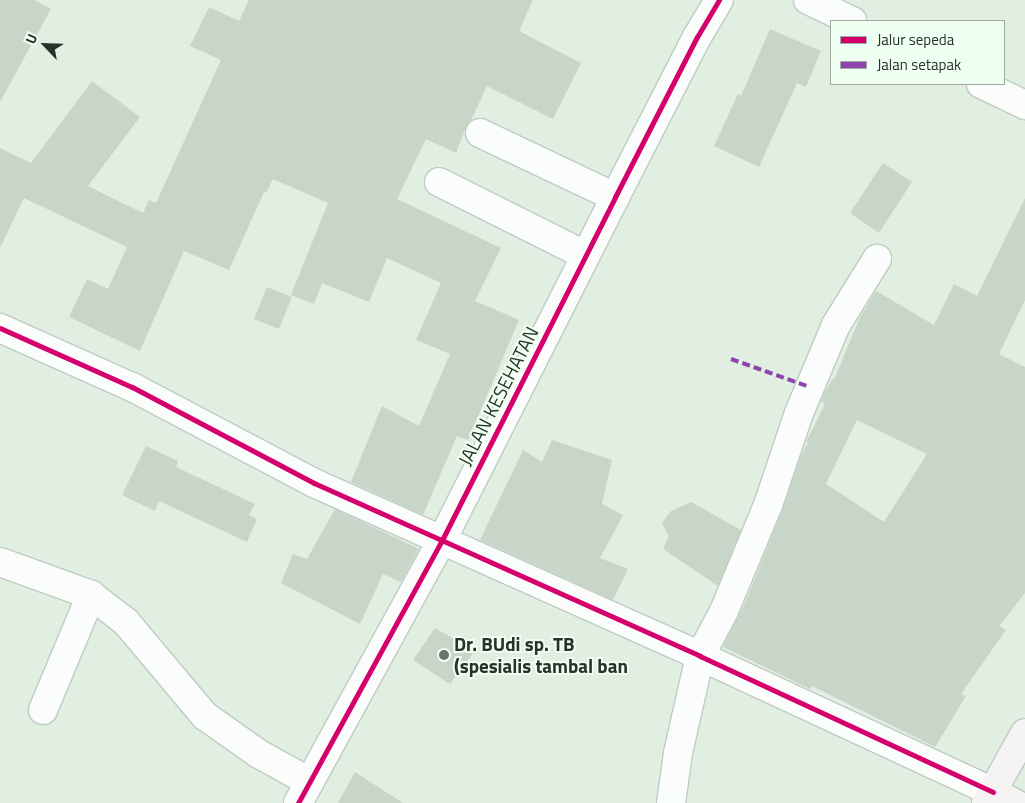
<!DOCTYPE html>
<html>
<head>
<meta charset="utf-8">
<style>
	body { margin:0 }
	#map { position:relative; width:1025px; height:803px; overflow:hidden; background:#e1efe2; font-family:"Titillium Web",sans-serif }
	div>[style] { position:absolute }
	.building>* { inset:0; background:#c7d6c9 }
	.roads { filter:drop-shadow(1px 0 #bfcbc0) drop-shadow(-1px 0 #bfcbc0) drop-shadow(0 1px #bfcbc0) drop-shadow(0 -1px #bfcbc0) }
	.minor>* { height:28px; margin:-14px; padding:0 14px; transform-origin:14px; border-radius:14px; background:#fafdfb }
	.major>* { height:28px; margin:-14px; padding:0 14px; transform-origin:14px; border-radius:14px; background:#f5f3f3 }
	.quiet>* { height:4px; margin-top:-2px; transform-origin:0; background:repeating-linear-gradient(90deg,#8e44ad 0 8px,transparent 0 12px) }
	.cycleway>* { height:5px; margin:-2.5px; padding:0 2.5px; transform-origin:2.5px; border-radius:2.5px; background:#d6006c }
	.dots>* { width:14px; height:14px; translate:-50% -50%; box-sizing:border-box; border:2px solid #effff1; border-radius:50% }
	span { translate:-50% -50%; white-space:nowrap; text-align:center; line-height:1.15; -webkit-text-stroke:4px #effff1; paint-order:stroke }
	.street-label { font-size:19px; color:#283229 }
	.poi-label { font-size:19px; color:#283229; font-weight:700 }
	.left { translate:0 -50%; text-align:left }
	.legend { position:absolute; left:830px; top:20px; width:175px; height:65px; box-sizing:border-box; background:#effff1; border:1px solid #9fada1; margin:0; padding:6px 9px; list-style:none; font-size:15px; color:#283229 }
	.legend li { display:flex; align-items:center; gap:10px; height:25px }
	.legend b { width:25px; border:1px solid #9fada1 }
	.north { position:absolute; left:20px; top:20px; width:50px; height:50px; -webkit-text-stroke:4px #effff1; paint-order:stroke; rotate:294deg; font-size:14px; font-weight:700; line-height:20px; text-align:center; color:#283229 }
	.north::after { content:''; display:block; margin:auto; width:18px; height:22px; background:#283229; clip-path:polygon(50% 0,100% 100%,50% 72%,0 100%) }
</style>
</head>
<body>
<div id="map">
	<div class="building">
		<div style="clip-path:polygon(0 0,34px 0,51px 9px,0 102px)"></div>
		<div style="clip-path:polygon(249px 0,533px 0,519px 31px,581px 63px,553px 119px,487px 86px,471px 120px,466px 127px,456px 153px,426px 139px,397px 199px,501px 248px,475px 301px,519px 320px,468px 440px,457px 436px,423px 515px,351px 482px,382px 406px,419px 426px,450px 354px,416px 340px,441px 283px,387px 258px,369px 302px,322px 283px,314px 304px,291px 295px,328px 203px,273px 179px,266px 193px,264px 192px,229px 270px,184px 251px,140px 351px,69px 317px,87px 279px,108px 289px,127px 247px,24px 198px,0 248px,0 148px,31px 163px,92px 81px,140px 117px,88px 186px,143px 213px,149px 200px,156px 203px,221px 60px,190px 46px,209px 7px,239px 21px)"></div>
		<div style="clip-path:polygon(770px 29px,821px 51px,806px 87px,797px 83px,759px 167px,714px 146px,738px 94px,741px 96px)"></div>
		<div style="clip-path:polygon(883px 163px,912px 182px,879px 233px,850px 213px)"></div>
		<div style="clip-path:polygon(evenodd,1025px 198px,1025px 300px,999px 354px,1025px 367px,1025px 593px,999px 626px,1006px 630px,961px 694px,966px 696px,935px 747px,812px 686px,810px 689px,723px 647px,745px 603px,782px 511px,801px 456px,808px 442px,806px 442px,825px 404px,821px 402px,823px 396px,832px 379px,834px 380px,860px 317px,876px 291px,934px 325px,954px 284px,977px 296px,1025px 198px,857px 420px,927px 454px,884px 522px,826px 484px,857px 420px)"></div>
		<div style="clip-path:polygon(267px 287px,292px 297px,279px 329px,254px 319px)"></div>
		<div style="clip-path:polygon(552px 440px,612px 460px,602px 504px,623px 515px,600px 558px,628px 569px,613px 600px,480px 540px,523px 450px,542px 462px)"></div>
		<div style="clip-path:polygon(146px 446px,178px 461px,176px 467px,255px 504px,249px 515px,257px 519px,247px 542px,159px 501px,155px 511px,122px 495px)"></div>
		<div style="clip-path:polygon(691px 502px,741px 530px,718px 586px,663px 549px,669px 536px,662px 523px,671px 511px)"></div>
		<div style="clip-path:polygon(335px 509px,419px 549px,401px 582px,383px 574px,360px 624px,281px 583px,293px 554px,307px 559px)"></div>
		<div style="clip-path:polygon(435px 628px,475px 651px,450px 684px,413px 660px)"></div>
		<div style="clip-path:polygon(355px 772px,403px 803px,338px 803px)"></div>
	</div>
	<div class="roads">
		<div class="minor">
			<div style="left:808px;top:0;width:49px;rotate:25.5deg"></div>
			<div style="left:981px;top:84px;width:49px;rotate:25.5deg"></div>
			<div style="left:480px;top:133px;width:149px;rotate:25.4deg"></div>
			<div style="left:439px;top:182px;width:163px;rotate:26.6deg"></div>
			<div style="left:0;top:328px;width:145px;rotate:24.1deg"></div>
			<div style="left:132px;top:387px;width:206px;rotate:27.8deg"></div>
			<div style="left:314px;top:483px;width:423px;rotate:24.1deg"></div>
			<div style="left:700px;top:656px;width:323px;rotate:24.9deg"></div>
			<div style="left:0;top:562px;width:97px;rotate:19.9deg"></div>
			<div style="left:91px;top:595px;width:44px;rotate:37.6deg"></div>
			<div style="left:126px;top:622px;width:123px;rotate:50deg"></div>
			<div style="left:205px;top:716px;width:66px;rotate:35.1deg"></div>
			<div style="left:259px;top:754px;width:58px;rotate:28.8deg"></div>
			<div style="left:43px;top:710px;width:125px;rotate:-67.3deg"></div>
			<div style="left:298px;top:803px;width:298px;rotate:-61.3deg"></div>
			<div style="left:441px;top:542px;width:386px;rotate:-63.2deg"></div>
			<div style="left:615px;top:197px;width:180px;rotate:-62.9deg"></div>
			<div style="left:697px;top:37px;width:43px;rotate:-59.3deg"></div>
			<div style="left:671px;top:803px;width:50px;rotate:-82deg"></div>
			<div style="left:678px;top:753px;width:99px;rotate:-77.2deg"></div>
			<div style="left:700px;top:656px;width:51px;rotate:-61.9deg"></div>
			<div style="left:724px;top:611px;width:115px;rotate:-67.5deg"></div>
			<div style="left:768px;top:505px;width:97px;rotate:-71.4deg"></div>
			<div style="left:799px;top:413px;width:95px;rotate:-67.2deg"></div>
			<div style="left:836px;top:325px;width:78px;rotate:-58.2deg"></div>
		</div>
		<div class="major">
			<div style="left:993px;top:792px;width:25px;rotate:27deg"></div>
			<div style="left:986px;top:803px;width:80px;rotate:-60.9deg"></div>
		</div>
	</div>
	<div class="quiet">
		<div style="left:731px;top:359px;width:84px;rotate:19.5deg"></div>
	</div>
	<div class="cycleway">
		<div style="left:0;top:328px;width:145px;rotate:24.1deg"></div>
		<div style="left:132px;top:387px;width:206px;rotate:27.8deg"></div>
		<div style="left:314px;top:483px;width:423px;rotate:24.1deg"></div>
		<div style="left:700px;top:656px;width:323px;rotate:24.9deg"></div>
		<div style="left:298px;top:803px;width:298px;rotate:-61.3deg"></div>
		<div style="left:441px;top:542px;width:386px;rotate:-63.2deg"></div>
		<div style="left:615px;top:197px;width:180px;rotate:-62.9deg"></div>
		<div style="left:697px;top:37px;width:43px;rotate:-59.3deg"></div>
	</div>
	<div class="dots">
		<div style="left:444px;top:655px;background:#69746a"></div>
	</div>
	<div class="street-label">
		<span style="left:498px;top:396px;rotate:-63deg">JALAN KESEHATAN</span>
	</div>
	<div class="poi-label">
		<span class="left" style="left:454px;top:655px">Dr. BUdi sp. TB<br>(spesialis tambal ban</span>
	</div>
	<ul class="legend">
	<li><b style="height:6px;background:#d6006c"></b>Jalur sepeda</li>
	<li><b style="height:6px;background:#8e44ad"></b>Jalan setapak</li>
	</ul>
	<div class="north">U</div>
</div>
</body>
</html>
